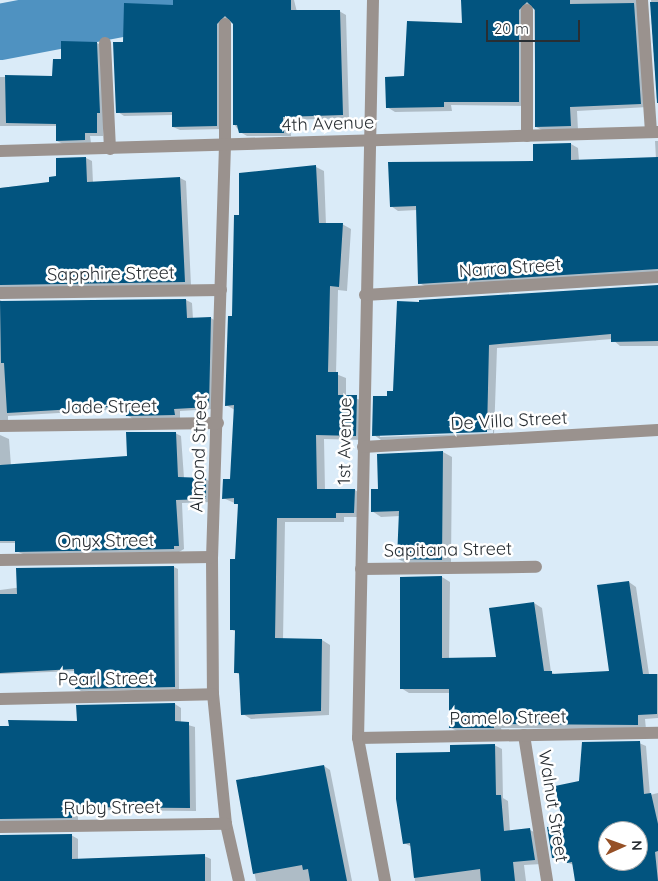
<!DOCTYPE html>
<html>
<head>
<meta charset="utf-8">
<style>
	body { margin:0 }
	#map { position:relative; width:658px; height:881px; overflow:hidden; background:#daebf8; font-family:Quicksand,sans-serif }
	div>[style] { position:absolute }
	.shadow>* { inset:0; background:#0003 }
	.river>* { height:56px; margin:-28px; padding:0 28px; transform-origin:28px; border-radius:28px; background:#4f92c1 }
	.building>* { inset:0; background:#02547f }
	.minor>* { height:12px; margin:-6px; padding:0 6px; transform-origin:6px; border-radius:6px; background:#9a928e }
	span { translate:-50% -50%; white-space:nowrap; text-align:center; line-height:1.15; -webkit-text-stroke:5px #fff; paint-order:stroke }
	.street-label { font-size:18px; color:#282e33 }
	.north { position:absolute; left:598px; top:821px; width:50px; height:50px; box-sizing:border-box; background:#fff; border:1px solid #a9abad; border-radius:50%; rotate:88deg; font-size:14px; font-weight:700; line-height:20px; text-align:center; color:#282e33 }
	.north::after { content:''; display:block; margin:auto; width:18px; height:22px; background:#965026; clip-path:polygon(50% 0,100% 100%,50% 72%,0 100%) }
	.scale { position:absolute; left:486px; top:20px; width:94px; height:22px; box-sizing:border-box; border:2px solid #282e33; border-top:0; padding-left:6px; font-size:15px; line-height:18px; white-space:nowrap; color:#282e33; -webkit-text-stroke:4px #fff; paint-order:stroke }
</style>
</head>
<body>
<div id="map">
	<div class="shadow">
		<div style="clip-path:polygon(174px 0,294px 0,297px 12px,339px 11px,346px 15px,349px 118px,290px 120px,291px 136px,247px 136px,240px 132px,234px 124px,234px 24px,231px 20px,223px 28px,223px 129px,180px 130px,173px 127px,173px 115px,124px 116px,118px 112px,125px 43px,175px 6px)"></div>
		<div style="clip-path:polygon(462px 0,645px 0,648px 107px,577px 111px,578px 130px,544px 131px,536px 127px,534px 7px,526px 14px,526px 106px,451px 105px,452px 111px,395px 112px,387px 107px,406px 77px,463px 25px)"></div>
		<div style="clip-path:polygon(651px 0,658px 0,658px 97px)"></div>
		<div style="clip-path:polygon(97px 43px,103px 46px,103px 136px,90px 136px,91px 143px,63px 144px,57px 141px,57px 126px,0 126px,0 77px,53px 77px,63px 60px)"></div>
		<div style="clip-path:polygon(655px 141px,658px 141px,658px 273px,427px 287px,419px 283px,417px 210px,398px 211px,391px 206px,534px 162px,571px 144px,578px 148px,579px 161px,656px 159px)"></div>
		<div style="clip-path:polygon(86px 158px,92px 161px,93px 183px,180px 178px,186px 181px,191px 285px,0 294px,0 188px,51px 183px)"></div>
		<div style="clip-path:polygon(316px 167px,324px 171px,326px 225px,342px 224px,351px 229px,347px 291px,338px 290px,336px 374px,346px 378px,346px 396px,365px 401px,364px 440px,324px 439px,325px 490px,355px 490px,363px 495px,362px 517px,344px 517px,344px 522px,285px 522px,283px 640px,322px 640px,330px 645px,329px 715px,251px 719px,243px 714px,240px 675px,235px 672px,236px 632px,231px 629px,239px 505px,223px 498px,231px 480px,235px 410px,226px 405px,240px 217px)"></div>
		<div style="clip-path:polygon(evenodd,658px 286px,658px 346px,620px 346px,612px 339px,497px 348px,494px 435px,381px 440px,374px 435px,388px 397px,394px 393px,420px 304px,658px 286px,493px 430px,493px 433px,380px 437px,380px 435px,493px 430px)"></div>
		<div style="clip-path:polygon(0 300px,3px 302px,186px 300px,192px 303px,193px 319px,211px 318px,217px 322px,214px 409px,180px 411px,180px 418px,133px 419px,127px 415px,126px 409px,8px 416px,8px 421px,0 425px)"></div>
		<div style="clip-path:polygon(175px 433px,181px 436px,184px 478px,206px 479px,212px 483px,211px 502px,182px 503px,184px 549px,179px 552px,23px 554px,16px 551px,16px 543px,0 543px,0 435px,9px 439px,11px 466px,129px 457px)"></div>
		<div style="clip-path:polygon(443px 452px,452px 457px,451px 564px,408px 564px,398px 559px,400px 516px,381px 517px,372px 511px,380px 491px)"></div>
		<div style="clip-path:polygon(174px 567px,178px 569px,179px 689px,81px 691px,77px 688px,76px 671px,0 674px,0 590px)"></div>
		<div style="clip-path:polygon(442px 577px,450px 582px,449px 659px,497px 658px,534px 603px,542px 608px,551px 672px,556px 675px,611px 672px,629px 582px,636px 587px,649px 674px,658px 674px,658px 718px,645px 719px,646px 729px,501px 728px,502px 731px,459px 732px,451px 728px,450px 693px,409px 693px,401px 688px)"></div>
		<div style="clip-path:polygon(175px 704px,181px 708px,181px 723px,195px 727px,196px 811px,78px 810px,78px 821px,0 826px,0 727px,79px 723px)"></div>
		<div style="clip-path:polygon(evenodd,639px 743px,646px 746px,650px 795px,658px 793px,658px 881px,576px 881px,574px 865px,553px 858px,580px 782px,639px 743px,608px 831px,638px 831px,638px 861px,608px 861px,608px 831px)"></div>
		<div style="clip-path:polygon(494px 745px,502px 749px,503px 798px,508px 801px,510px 832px,530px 830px,538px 834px,542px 864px,524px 865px,526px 881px,415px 881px,412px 847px,404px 843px,451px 753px)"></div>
		<div style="clip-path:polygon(324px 766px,330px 770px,352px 881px,256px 881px,237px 781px)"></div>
		<div style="clip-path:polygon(71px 835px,78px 839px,78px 859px,204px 856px,211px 859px,211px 881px,0 881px,0 836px)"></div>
	</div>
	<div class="river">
		<div style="left:0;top:32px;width:171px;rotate:-10.8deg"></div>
	</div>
	<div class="building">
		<div style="clip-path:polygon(173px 0,291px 0,291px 10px,340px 10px,343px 115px,283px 117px,284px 133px,239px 133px,237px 125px,233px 125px,233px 24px,225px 16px,217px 24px,217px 126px,172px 127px,172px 112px,116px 113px,113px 42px,123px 42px,124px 3px,173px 5px)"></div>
		<div style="clip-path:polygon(461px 0,570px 0,570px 4px,634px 3px,641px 104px,570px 107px,571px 126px,535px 127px,535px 10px,527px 2px,519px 10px,519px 102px,444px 102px,444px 107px,386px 108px,385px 77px,404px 76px,407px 21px,462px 23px)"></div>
		<div style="clip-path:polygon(650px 2px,658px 2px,658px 103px,657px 103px)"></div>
		<div style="clip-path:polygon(61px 41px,97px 42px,100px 113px,97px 113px,97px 133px,85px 133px,85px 140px,56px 141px,56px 124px,6px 123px,5px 75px,52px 76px,53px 59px,61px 59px)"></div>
		<div style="clip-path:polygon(571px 143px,571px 160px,658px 157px,658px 269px,418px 284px,416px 206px,390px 207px,388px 162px,533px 161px,533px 144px)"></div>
		<div style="clip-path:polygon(86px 157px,87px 182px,180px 177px,185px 282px,0 285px,0 188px,49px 182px,49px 177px,56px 176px,56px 158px)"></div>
		<div style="clip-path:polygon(316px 165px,319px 223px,343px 223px,339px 287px,330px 286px,328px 372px,338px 372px,338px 395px,357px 395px,356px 436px,316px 435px,317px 489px,355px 489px,354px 513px,336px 513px,336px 518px,277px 518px,275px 638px,322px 639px,321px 711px,241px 715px,239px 673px,234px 673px,235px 630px,230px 630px,230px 559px,235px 559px,238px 504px,234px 504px,234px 498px,222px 499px,223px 479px,230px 479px,234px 405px,225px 406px,228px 316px,232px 316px,234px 215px,239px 215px,239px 173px)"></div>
		<div style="clip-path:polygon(658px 285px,658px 341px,611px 342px,611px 334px,489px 345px,487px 432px,372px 436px,373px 396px,387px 396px,387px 391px,393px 391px,397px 301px,419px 302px,419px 300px)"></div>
		<div style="clip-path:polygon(186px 299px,187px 318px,211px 317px,209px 407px,174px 409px,175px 415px,126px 416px,125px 406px,7px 413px,4px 363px,1px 363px,0 301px)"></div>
		<div style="clip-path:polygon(126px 432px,176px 432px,178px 477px,206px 478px,206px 499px,176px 500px,179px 546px,174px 546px,174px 549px,15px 552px,15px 541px,0 541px,0 465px,127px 456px)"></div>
		<div style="clip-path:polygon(443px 451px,442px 560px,397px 559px,399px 511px,371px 512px,371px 489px,378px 489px,377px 454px)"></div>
		<div style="clip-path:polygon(174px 566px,175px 687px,75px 689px,74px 669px,0 673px,0 594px,17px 594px,16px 568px)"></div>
		<div style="clip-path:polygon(442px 576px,442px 658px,496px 657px,489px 608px,534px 602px,544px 671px,552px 671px,552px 674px,609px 671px,597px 585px,629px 581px,643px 674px,657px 674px,657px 714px,638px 715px,638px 725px,494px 724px,494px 728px,449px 728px,449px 689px,400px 689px,400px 577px)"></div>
		<div style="clip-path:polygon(175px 703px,175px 721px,189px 722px,190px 808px,72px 807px,72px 818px,0 819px,0 726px,9px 726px,8px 720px,77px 721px,76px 705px)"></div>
		<div style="clip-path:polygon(evenodd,640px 741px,644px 794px,651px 793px,658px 824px,658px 851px,655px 852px,658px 881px,575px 881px,572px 862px,567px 863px,566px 857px,552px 858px,547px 827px,563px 825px,555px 786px,579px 781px,582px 742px,640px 741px,608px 831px,638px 831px,638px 861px,608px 861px,608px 831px)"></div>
		<div style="clip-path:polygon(495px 744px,496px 795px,501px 795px,504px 831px,530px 828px,535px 860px,513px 862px,515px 881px,481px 881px,480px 869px,414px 878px,410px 843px,403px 844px,396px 799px,396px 753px,450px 752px,450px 745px)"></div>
		<div style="clip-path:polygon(324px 765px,347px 881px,310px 881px,308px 869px,303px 870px,302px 865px,253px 874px,236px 780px)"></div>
		<div style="clip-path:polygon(72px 834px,72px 859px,205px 854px,205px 881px,0 881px,0 835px)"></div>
	</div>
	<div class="minor">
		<div style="left:373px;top:0;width:738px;rotate:91.16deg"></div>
		<div style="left:358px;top:738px;width:146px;rotate:79.3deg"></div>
		<div style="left:642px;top:0;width:132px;rotate:86.1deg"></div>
		<div style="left:527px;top:10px;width:126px;rotate:90deg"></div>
		<div style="left:225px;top:24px;width:121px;rotate:90deg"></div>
		<div style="left:225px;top:145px;width:412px;rotate:91.8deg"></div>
		<div style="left:212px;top:557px;width:137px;rotate:89.6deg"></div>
		<div style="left:213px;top:694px;width:131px;rotate:84.3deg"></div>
		<div style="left:226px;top:824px;width:58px;rotate:77.2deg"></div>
		<div style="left:105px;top:43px;width:106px;rotate:87.3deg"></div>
		<div style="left:0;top:151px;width:658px;rotate:-1.65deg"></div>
		<div style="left:0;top:293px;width:221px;rotate:-0.8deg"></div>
		<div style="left:365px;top:295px;width:294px;rotate:-3.5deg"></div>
		<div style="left:0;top:426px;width:218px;rotate:-0.8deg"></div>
		<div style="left:363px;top:447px;width:295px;rotate:-3.3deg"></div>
		<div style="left:0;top:560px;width:212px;rotate:-0.8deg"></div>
		<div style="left:361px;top:569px;width:175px;rotate:-0.7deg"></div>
		<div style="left:0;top:699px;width:213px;rotate:-1.3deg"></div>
		<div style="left:524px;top:735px;width:148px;rotate:81deg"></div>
		<div style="left:358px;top:738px;width:300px;rotate:-1deg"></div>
		<div style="left:0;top:827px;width:226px;rotate:-0.8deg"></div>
	</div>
	<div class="street-label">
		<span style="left:328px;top:124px;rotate:-2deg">4th Avenue</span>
		<span style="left:510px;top:268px;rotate:-4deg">Narra Street</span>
		<span style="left:111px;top:274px;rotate:-1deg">Sapphire Street</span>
		<span style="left:109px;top:407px;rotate:-1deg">Jade Street</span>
		<span style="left:509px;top:421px;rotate:-3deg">De Villa Street</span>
		<span style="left:345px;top:441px;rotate:-89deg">1st Avenue</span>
		<span style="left:199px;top:453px;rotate:-88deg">Almond Street</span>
		<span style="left:106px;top:541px;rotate:-1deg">Onyx Street</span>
		<span style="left:448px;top:550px;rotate:-1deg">Sapitana Street</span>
		<span style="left:106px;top:679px;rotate:-1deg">Pearl Street</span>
		<span style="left:508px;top:718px;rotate:-1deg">Pamelo Street</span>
		<span style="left:553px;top:806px;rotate:81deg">Walnut Street</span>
		<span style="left:112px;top:808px;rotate:-1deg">Ruby Street</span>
	</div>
	<div class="north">N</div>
	<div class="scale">20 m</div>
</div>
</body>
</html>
